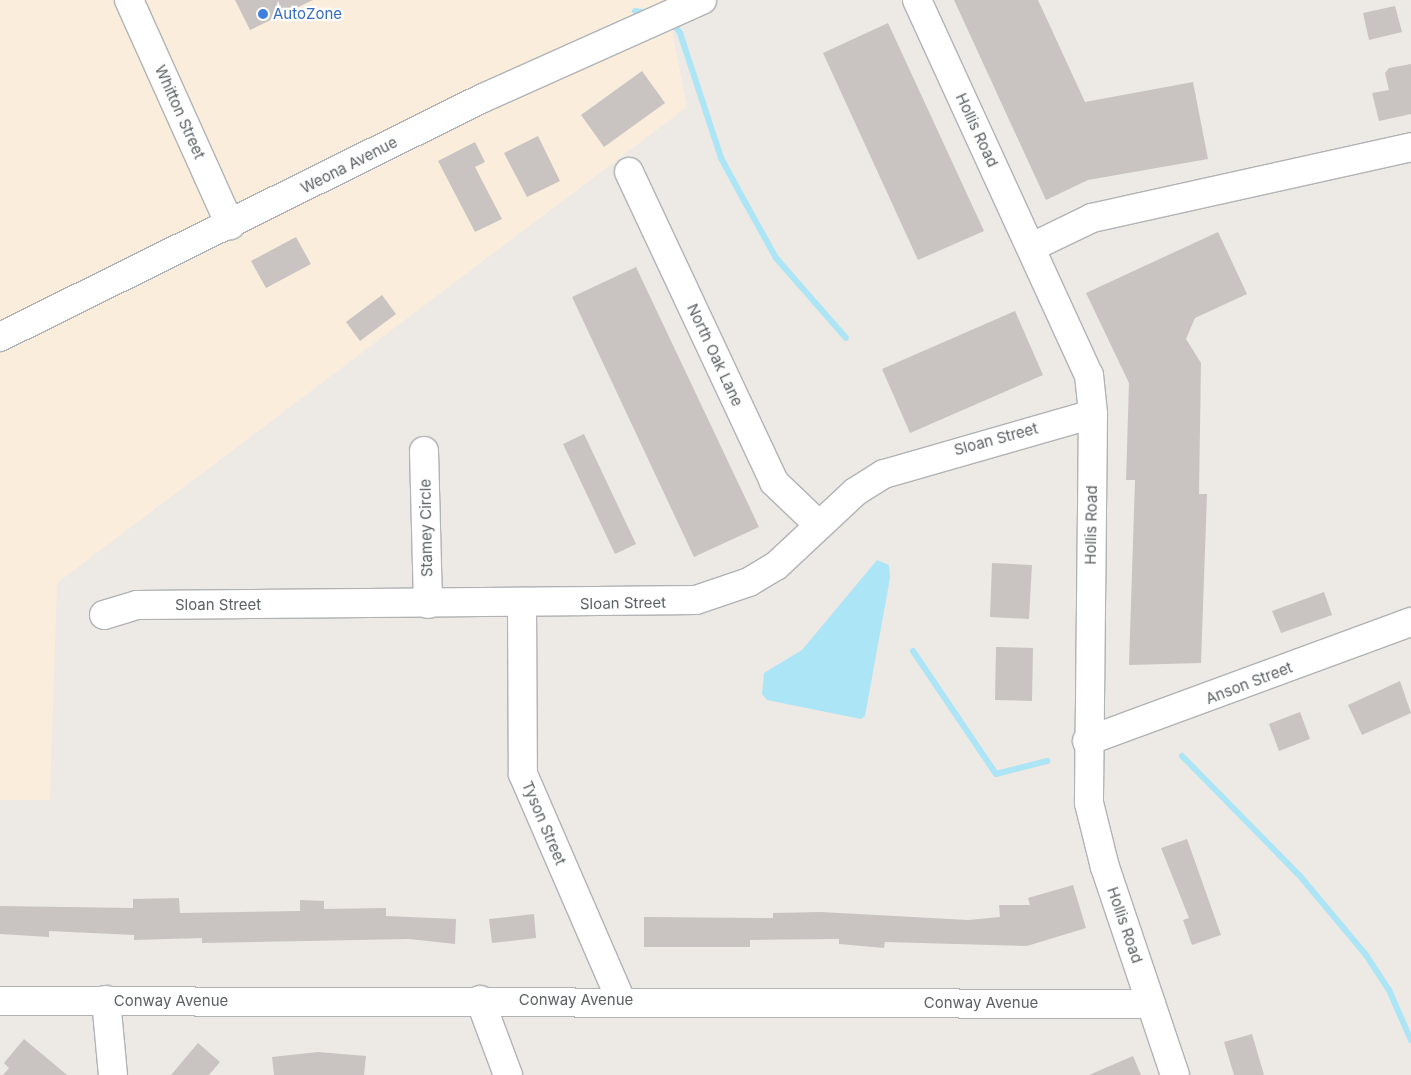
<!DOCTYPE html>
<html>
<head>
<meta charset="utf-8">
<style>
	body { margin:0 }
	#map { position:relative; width:1411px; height:1075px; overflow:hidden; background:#ede9e4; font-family:Inter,sans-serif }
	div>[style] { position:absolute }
	.commercial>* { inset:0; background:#faeddc }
	.water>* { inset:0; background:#ace5f6 }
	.stream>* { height:6px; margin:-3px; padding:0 3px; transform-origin:3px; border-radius:3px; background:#ace5f6 }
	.building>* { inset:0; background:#c9c4c1 }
	.roads { filter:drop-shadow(1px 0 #b0b3b5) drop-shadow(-1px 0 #b0b3b5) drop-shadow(0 1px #b0b3b5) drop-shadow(0 -1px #b0b3b5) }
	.minor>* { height:28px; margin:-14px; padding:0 14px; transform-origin:14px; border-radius:14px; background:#fff }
	.dots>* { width:14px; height:14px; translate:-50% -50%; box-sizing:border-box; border:2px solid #fff; border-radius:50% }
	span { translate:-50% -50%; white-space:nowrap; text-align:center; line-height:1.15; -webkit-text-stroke:4.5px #fff; paint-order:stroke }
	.shop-label { font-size:15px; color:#366cbe }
	.left { translate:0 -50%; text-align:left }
	.street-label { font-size:15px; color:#5c6163 }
</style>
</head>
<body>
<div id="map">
	<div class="commercial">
		<div style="clip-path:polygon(0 0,666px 0,687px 107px,57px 583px,50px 800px,0 800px)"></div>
	</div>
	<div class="water">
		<div style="clip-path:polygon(877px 560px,889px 565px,890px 578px,865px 716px,861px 719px,767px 700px,762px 694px,764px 673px,802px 650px)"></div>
	</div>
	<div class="stream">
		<div style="left:635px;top:11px;width:14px;rotate:8deg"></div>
		<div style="left:671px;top:20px;width:16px;rotate:55deg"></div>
		<div style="left:680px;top:33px;width:132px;rotate:71.8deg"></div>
		<div style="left:721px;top:158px;width:52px;rotate:61.5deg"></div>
		<div style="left:746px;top:204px;width:62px;rotate:60.9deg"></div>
		<div style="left:776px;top:258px;width:106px;rotate:48.8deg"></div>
		<div style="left:913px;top:651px;width:148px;rotate:56deg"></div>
		<div style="left:996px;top:774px;width:53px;rotate:-14.3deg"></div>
		<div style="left:1182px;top:756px;width:168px;rotate:45.5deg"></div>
		<div style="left:1300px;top:876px;width:103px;rotate:50.1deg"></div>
		<div style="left:1366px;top:955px;width:42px;rotate:56.7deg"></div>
		<div style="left:1389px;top:990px;width:55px;rotate:66.3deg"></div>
	</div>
	<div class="building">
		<div style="clip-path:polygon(235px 0,313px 0,250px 30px)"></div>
		<div style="clip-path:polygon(954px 0,1038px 0,1085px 102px,1193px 82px,1208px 159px,1088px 180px,1046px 200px)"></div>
		<div style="clip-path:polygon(1395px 6px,1402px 32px,1369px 40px,1363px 13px)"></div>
		<div style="clip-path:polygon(888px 23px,984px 231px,918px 260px,823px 53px)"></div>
		<div style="clip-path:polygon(1411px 64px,1411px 114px,1379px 121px,1372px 93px,1389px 90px,1385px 73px,1389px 68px)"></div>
		<div style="clip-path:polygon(642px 71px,665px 103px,604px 147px,581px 115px)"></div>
		<div style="clip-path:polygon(538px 136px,560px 181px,527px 197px,504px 153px)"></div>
		<div style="clip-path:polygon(475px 142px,485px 162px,475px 167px,502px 219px,475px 232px,438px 161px)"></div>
		<div style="clip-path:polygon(1218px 232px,1247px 294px,1195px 318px,1186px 339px,1201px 363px,1199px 494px,1207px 494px,1201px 663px,1129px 665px,1135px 480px,1126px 480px,1129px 383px,1086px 293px)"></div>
		<div style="clip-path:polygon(296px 237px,311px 264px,266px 288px,251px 261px)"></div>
		<div style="clip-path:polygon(636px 267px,759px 527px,694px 557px,572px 297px)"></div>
		<div style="clip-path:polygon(382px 295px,396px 314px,360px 341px,346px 322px)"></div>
		<div style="clip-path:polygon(1015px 311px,1043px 375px,910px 433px,882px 369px)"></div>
		<div style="clip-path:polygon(584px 434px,636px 544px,615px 554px,563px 444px)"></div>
		<div style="clip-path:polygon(992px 563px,1032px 565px,1029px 619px,990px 617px)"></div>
		<div style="clip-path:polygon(1324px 592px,1332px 615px,1281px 633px,1272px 611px)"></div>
		<div style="clip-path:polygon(996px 647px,1033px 648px,1032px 701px,995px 700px)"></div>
		<div style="clip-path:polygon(1400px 681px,1411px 713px,1362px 735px,1348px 705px)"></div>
		<div style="clip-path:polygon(1300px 712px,1310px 739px,1279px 751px,1269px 724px)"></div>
		<div style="clip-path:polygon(1187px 839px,1221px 935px,1192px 945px,1183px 920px,1189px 918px,1161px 848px)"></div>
		<div style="clip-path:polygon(1073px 885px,1086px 928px,1027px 946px,885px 942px,884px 948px,839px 944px,839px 939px,750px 940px,750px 947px,644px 947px,644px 917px,773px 918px,773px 913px,821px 912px,968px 920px,1000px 917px,999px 905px,1030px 905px,1028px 898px)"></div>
		<div style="clip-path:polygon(179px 898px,180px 913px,300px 911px,300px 900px,324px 901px,324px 909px,386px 908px,386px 916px,456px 919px,455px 944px,409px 939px,202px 943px,202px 938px,134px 940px,134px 935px,49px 931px,49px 937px,0 934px,0 906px,133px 908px,133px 899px)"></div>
		<div style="clip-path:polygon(534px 914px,536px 938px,492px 943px,489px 919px)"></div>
		<div style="clip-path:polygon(1252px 1034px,1264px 1075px,1234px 1075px,1224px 1042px)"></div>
		<div style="clip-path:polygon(24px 1039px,67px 1075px,3px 1075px,9px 1068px,4px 1063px)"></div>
		<div style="clip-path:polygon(198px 1043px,220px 1062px,209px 1075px,171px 1075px)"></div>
		<div style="clip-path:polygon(318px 1052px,366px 1056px,364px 1075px,274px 1075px,272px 1057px)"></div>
		<div style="clip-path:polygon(1133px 1056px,1141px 1075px,1089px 1075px)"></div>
	</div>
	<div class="roads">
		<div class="minor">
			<div style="left:129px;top:0;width:247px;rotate:65.8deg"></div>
			<div style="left:917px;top:0;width:413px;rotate:65.4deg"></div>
			<div style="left:1089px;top:375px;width:39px;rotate:84deg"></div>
			<div style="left:1093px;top:414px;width:389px;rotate:90.6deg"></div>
			<div style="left:1089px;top:803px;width:66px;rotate:76deg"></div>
			<div style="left:1105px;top:867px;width:219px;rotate:71.4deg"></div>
			<div style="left:629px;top:172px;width:342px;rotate:64.9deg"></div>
			<div style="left:774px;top:482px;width:62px;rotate:43.7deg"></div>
			<div style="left:1032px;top:247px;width:67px;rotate:-25.8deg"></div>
			<div style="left:1092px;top:218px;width:327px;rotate:-12.5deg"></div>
			<div style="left:0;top:337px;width:539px;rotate:-26.33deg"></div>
			<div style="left:483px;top:98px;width:240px;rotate:-24.1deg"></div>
			<div style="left:424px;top:451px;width:153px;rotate:88.5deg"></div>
			<div style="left:522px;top:604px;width:170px;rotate:89.7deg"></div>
			<div style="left:523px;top:774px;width:246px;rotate:66.6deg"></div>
			<div style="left:104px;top:615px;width:34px;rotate:-17deg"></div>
			<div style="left:137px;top:605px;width:559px;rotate:-0.51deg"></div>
			<div style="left:696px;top:600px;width:56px;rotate:-18.8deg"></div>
			<div style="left:749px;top:582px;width:31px;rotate:-31deg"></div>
			<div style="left:776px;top:566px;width:108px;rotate:-43.1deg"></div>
			<div style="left:855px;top:492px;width:34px;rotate:-32deg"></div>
			<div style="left:884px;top:474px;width:217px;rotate:-16deg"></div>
			<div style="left:1087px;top:741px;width:345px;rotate:-20.2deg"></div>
			<div style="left:106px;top:1000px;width:75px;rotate:84.7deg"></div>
			<div style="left:480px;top:1000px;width:80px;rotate:69.5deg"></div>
			<div style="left:0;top:1001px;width:1151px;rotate:0.15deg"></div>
		</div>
	</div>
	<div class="dots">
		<div style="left:263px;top:14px;background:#3f7fe0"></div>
	</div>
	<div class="shop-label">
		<span class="left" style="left:273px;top:14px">AutoZone</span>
	</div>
	<div class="street-label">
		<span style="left:180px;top:112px;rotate:66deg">Whitton Street</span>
		<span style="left:977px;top:130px;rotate:65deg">Hollis Road</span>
		<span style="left:349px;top:165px;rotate:-27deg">Weona Avenue</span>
		<span style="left:715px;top:355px;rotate:65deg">North Oak Lane</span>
		<span style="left:996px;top:439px;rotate:-15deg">Sloan Street</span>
		<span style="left:1091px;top:525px;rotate:-89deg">Hollis Road</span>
		<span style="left:426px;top:528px;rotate:-91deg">Stamey Circle</span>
		<span style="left:623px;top:603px;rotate:-1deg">Sloan Street</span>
		<span style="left:218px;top:605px">Sloan Street</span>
		<span style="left:1249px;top:683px;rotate:-21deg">Anson Street</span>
		<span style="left:544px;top:823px;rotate:67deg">Tyson Street</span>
		<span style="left:1125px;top:925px;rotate:71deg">Hollis Road</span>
		<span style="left:576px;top:1000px">Conway Avenue</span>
		<span style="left:171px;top:1001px">Conway Avenue</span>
		<span style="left:981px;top:1003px">Conway Avenue</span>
	</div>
</div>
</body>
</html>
